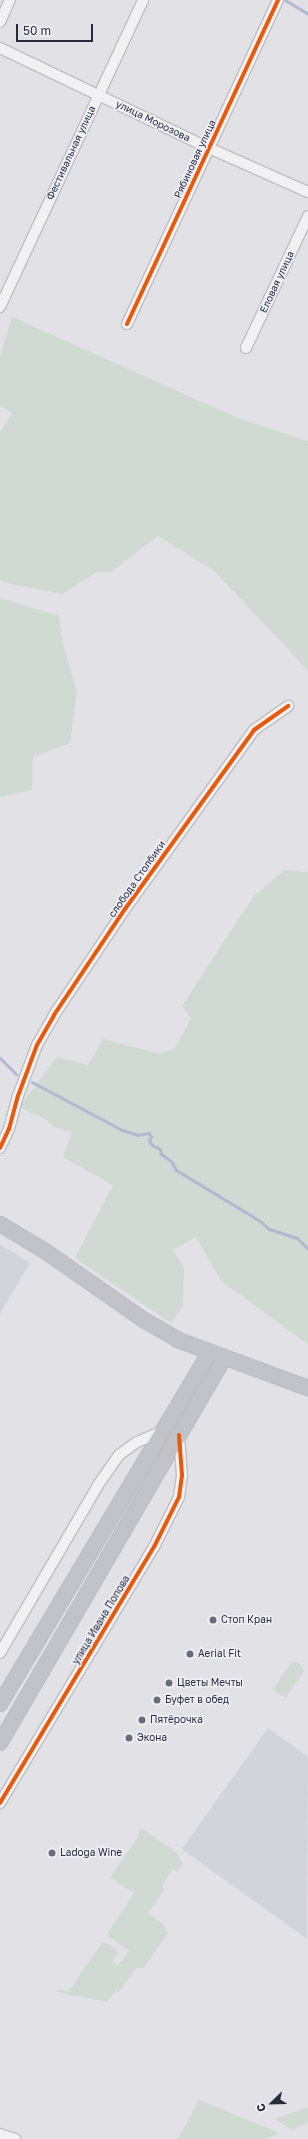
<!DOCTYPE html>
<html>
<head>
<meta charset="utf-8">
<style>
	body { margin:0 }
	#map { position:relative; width:308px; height:2139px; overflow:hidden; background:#e2e2e6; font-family:"Golos Text",sans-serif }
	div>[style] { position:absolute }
	.built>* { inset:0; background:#d2d3db }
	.green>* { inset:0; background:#d0d9d2 }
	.stream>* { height:3px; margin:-1.5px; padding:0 1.5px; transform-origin:1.5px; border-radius:1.5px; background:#b2b8d0 }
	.roads { filter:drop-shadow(1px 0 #bfbfc3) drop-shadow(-1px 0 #bfbfc3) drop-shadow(0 1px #bfbfc3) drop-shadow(0 -1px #bfbfc3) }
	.minor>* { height:10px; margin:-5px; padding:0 5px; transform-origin:5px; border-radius:5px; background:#f1f1f3 }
	.secondary>* { height:14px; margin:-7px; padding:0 7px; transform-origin:7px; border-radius:7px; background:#c2c3c8 }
	.cycleway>* { height:4px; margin:-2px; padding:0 2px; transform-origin:2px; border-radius:2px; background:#e8590c }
	.dots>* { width:11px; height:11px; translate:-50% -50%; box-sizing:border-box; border:2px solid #eff0f6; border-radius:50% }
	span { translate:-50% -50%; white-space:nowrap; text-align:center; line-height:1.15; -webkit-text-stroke:3px #eff0f6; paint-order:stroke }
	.street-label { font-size:10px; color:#292c3f }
	.poi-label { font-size:10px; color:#292c3f }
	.left { translate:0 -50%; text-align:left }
	.north { position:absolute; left:252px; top:2083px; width:40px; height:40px; -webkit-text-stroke:3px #eff0f6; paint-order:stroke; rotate:247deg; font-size:11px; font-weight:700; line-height:16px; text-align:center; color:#292c3f }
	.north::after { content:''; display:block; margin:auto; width:14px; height:18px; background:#292c3f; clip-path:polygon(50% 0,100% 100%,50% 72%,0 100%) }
	.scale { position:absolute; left:16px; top:24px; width:77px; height:18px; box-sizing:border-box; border:2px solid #292c3f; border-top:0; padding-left:5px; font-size:12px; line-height:14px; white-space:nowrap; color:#292c3f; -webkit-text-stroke:3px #eff0f6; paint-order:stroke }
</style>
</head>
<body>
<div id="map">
	<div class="built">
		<div style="clip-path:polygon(0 1244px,30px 1263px,0 1314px)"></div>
		<div style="clip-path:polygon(268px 1728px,308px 1757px,307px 1939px,182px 1849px)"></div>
	</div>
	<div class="green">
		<div style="clip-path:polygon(12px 317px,240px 419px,308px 441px,308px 670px,213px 570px,158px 536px,111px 572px,97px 572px,62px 594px,6px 583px,0 579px,0 432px,12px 413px,0 406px,0 356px)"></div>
		<div style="clip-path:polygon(0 598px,59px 616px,63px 645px,77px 691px,70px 743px,33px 757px,32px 790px,2px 797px,0 796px)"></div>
		<div style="clip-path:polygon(284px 870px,308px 872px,308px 1344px,221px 1281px,196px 1237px,173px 1250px,184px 1268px,183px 1306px,171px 1323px,75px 1258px,113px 1185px,63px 1157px,72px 1132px,54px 1127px,47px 1120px,19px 1107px,57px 1057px,88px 1065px,103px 1039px,160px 1054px,175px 1048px,191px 1019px,182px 1006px,253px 897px)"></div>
		<div style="clip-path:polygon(296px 1662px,300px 1664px,304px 1672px,285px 1698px,273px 1689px,291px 1663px)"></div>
		<div style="clip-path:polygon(139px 1829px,143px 1829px,177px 1853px,183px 1864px,177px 1872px,173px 1869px,162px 1886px,165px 1889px,148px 1913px,164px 1925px,168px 1933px,144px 1968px,136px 1968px,119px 1992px,116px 1990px,107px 2002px,57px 1992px,58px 1989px,68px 1992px,102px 1943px,105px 1942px,119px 1952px,112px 1961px,118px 1965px,129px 1951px,109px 1937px,108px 1933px,134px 1893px,110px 1877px,138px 1837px)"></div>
		<div style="clip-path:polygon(199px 2100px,279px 2133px,266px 2139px,178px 2139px)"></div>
		<div style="clip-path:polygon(308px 2107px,308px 2122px,292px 2130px,275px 2119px)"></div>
	</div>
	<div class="stream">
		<div style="left:285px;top:0;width:27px;rotate:31deg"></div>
		<div style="left:0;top:1058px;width:23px;rotate:45deg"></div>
		<div style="left:32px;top:1082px;width:102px;rotate:28.1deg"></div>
		<div style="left:122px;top:1130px;width:17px;rotate:17deg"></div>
		<div style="left:138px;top:1135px;width:11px;rotate:-10deg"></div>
		<div style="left:149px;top:1133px;width:4px;rotate:63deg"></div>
		<div style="left:151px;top:1137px;width:4px;rotate:124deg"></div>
		<div style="left:149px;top:1140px;width:6px;rotate:59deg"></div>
		<div style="left:152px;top:1145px;width:9px;rotate:27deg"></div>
		<div style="left:160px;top:1149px;width:5px;rotate:79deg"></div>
		<div style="left:161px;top:1154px;width:12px;rotate:35deg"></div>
		<div style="left:171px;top:1161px;width:10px;rotate:61deg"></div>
		<div style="left:176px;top:1170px;width:98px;rotate:31.3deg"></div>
		<div style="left:260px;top:1221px;width:12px;rotate:42deg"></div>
		<div style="left:269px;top:1229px;width:29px;rotate:18deg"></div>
		<div style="left:297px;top:1238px;width:16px;rotate:45deg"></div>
	</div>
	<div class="roads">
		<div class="minor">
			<div style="left:0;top:22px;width:24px;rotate:-66deg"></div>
			<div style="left:0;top:48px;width:232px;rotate:25.6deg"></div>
			<div style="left:209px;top:148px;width:108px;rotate:24deg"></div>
			<div style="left:0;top:307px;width:339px;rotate:-65deg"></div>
			<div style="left:127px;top:324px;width:357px;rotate:-65deg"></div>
			<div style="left:246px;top:348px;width:146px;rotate:-64.8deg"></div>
			<div style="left:0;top:1148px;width:21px;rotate:-65deg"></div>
			<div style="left:9px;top:1129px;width:34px;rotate:-75deg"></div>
			<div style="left:18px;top:1096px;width:54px;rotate:-69.6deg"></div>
			<div style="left:37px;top:1045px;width:34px;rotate:-60deg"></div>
			<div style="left:54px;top:1015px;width:128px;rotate:-56.2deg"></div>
			<div style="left:125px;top:909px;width:221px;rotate:-54.2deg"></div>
			<div style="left:254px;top:730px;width:42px;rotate:-35.2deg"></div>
			<div style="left:0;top:1653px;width:194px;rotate:-59.7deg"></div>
			<div style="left:98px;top:1485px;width:37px;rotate:-55deg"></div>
			<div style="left:119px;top:1455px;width:22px;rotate:-36deg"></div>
			<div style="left:137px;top:1442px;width:28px;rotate:-23deg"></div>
			<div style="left:0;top:1803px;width:299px;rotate:-59deg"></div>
			<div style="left:154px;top:1547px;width:56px;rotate:-63.4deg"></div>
			<div style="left:179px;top:1497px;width:22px;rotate:-82deg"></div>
			<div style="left:182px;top:1475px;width:40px;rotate:-94.3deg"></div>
			<div style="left:0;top:2134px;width:16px;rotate:18deg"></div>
		</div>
		<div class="secondary">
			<div style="left:0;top:1224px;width:52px;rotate:31deg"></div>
			<div style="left:45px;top:1251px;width:121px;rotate:34.9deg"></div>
			<div style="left:144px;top:1320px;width:39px;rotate:30deg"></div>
			<div style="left:178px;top:1340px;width:139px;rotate:20.3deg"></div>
			<div style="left:0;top:1704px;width:410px;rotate:-59.2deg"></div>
			<div style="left:0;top:1743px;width:445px;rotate:-59.8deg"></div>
		</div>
	</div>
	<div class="cycleway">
		<div style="left:127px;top:324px;width:357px;rotate:-65deg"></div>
		<div style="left:0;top:1148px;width:21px;rotate:-65deg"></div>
		<div style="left:9px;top:1129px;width:34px;rotate:-75deg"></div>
		<div style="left:18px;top:1096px;width:54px;rotate:-69.6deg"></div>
		<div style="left:37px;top:1045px;width:34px;rotate:-60deg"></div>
		<div style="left:54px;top:1015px;width:128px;rotate:-56.2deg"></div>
		<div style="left:125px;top:909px;width:221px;rotate:-54.2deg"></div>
		<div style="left:254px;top:730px;width:42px;rotate:-35.2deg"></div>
		<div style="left:0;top:1803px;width:299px;rotate:-59deg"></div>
		<div style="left:154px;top:1547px;width:56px;rotate:-63.4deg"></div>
		<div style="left:179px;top:1497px;width:22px;rotate:-82deg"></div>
		<div style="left:182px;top:1475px;width:40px;rotate:-94.3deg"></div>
	</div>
	<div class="dots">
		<div style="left:213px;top:1620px;background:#6a6c79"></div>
		<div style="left:190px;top:1654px;background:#6a6c79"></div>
		<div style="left:169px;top:1683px;background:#6a6c79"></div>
		<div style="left:157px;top:1700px;background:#6a6c79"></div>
		<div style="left:142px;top:1720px;background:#6a6c79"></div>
		<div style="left:129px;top:1738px;background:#6a6c79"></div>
		<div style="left:52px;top:1853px;background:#6a6c79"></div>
	</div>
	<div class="street-label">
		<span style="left:153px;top:121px;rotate:26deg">улица Морозова</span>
		<span style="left:71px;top:153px;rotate:-65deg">Фестивальная улица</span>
		<span style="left:195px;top:159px;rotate:-65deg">Рябиновая улица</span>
		<span style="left:277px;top:282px;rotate:-65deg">Еловая улица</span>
		<span style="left:137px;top:879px;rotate:-55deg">слобода Столбики</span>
		<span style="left:101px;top:1620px;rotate:-59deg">улица Ивана Попова</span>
	</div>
	<div class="poi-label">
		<span class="left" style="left:221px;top:1620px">Стоп Кран</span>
		<span class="left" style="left:198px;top:1654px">Aerial Fit</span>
		<span class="left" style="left:177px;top:1683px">Цветы Мечты</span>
		<span class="left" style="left:165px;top:1700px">Буфет в обед</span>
		<span class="left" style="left:150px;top:1720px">Пятёрочка</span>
		<span class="left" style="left:137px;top:1738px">Экона</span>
		<span class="left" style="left:60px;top:1853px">Ladoga Wine</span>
	</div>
	<div class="north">С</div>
	<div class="scale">50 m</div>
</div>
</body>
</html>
